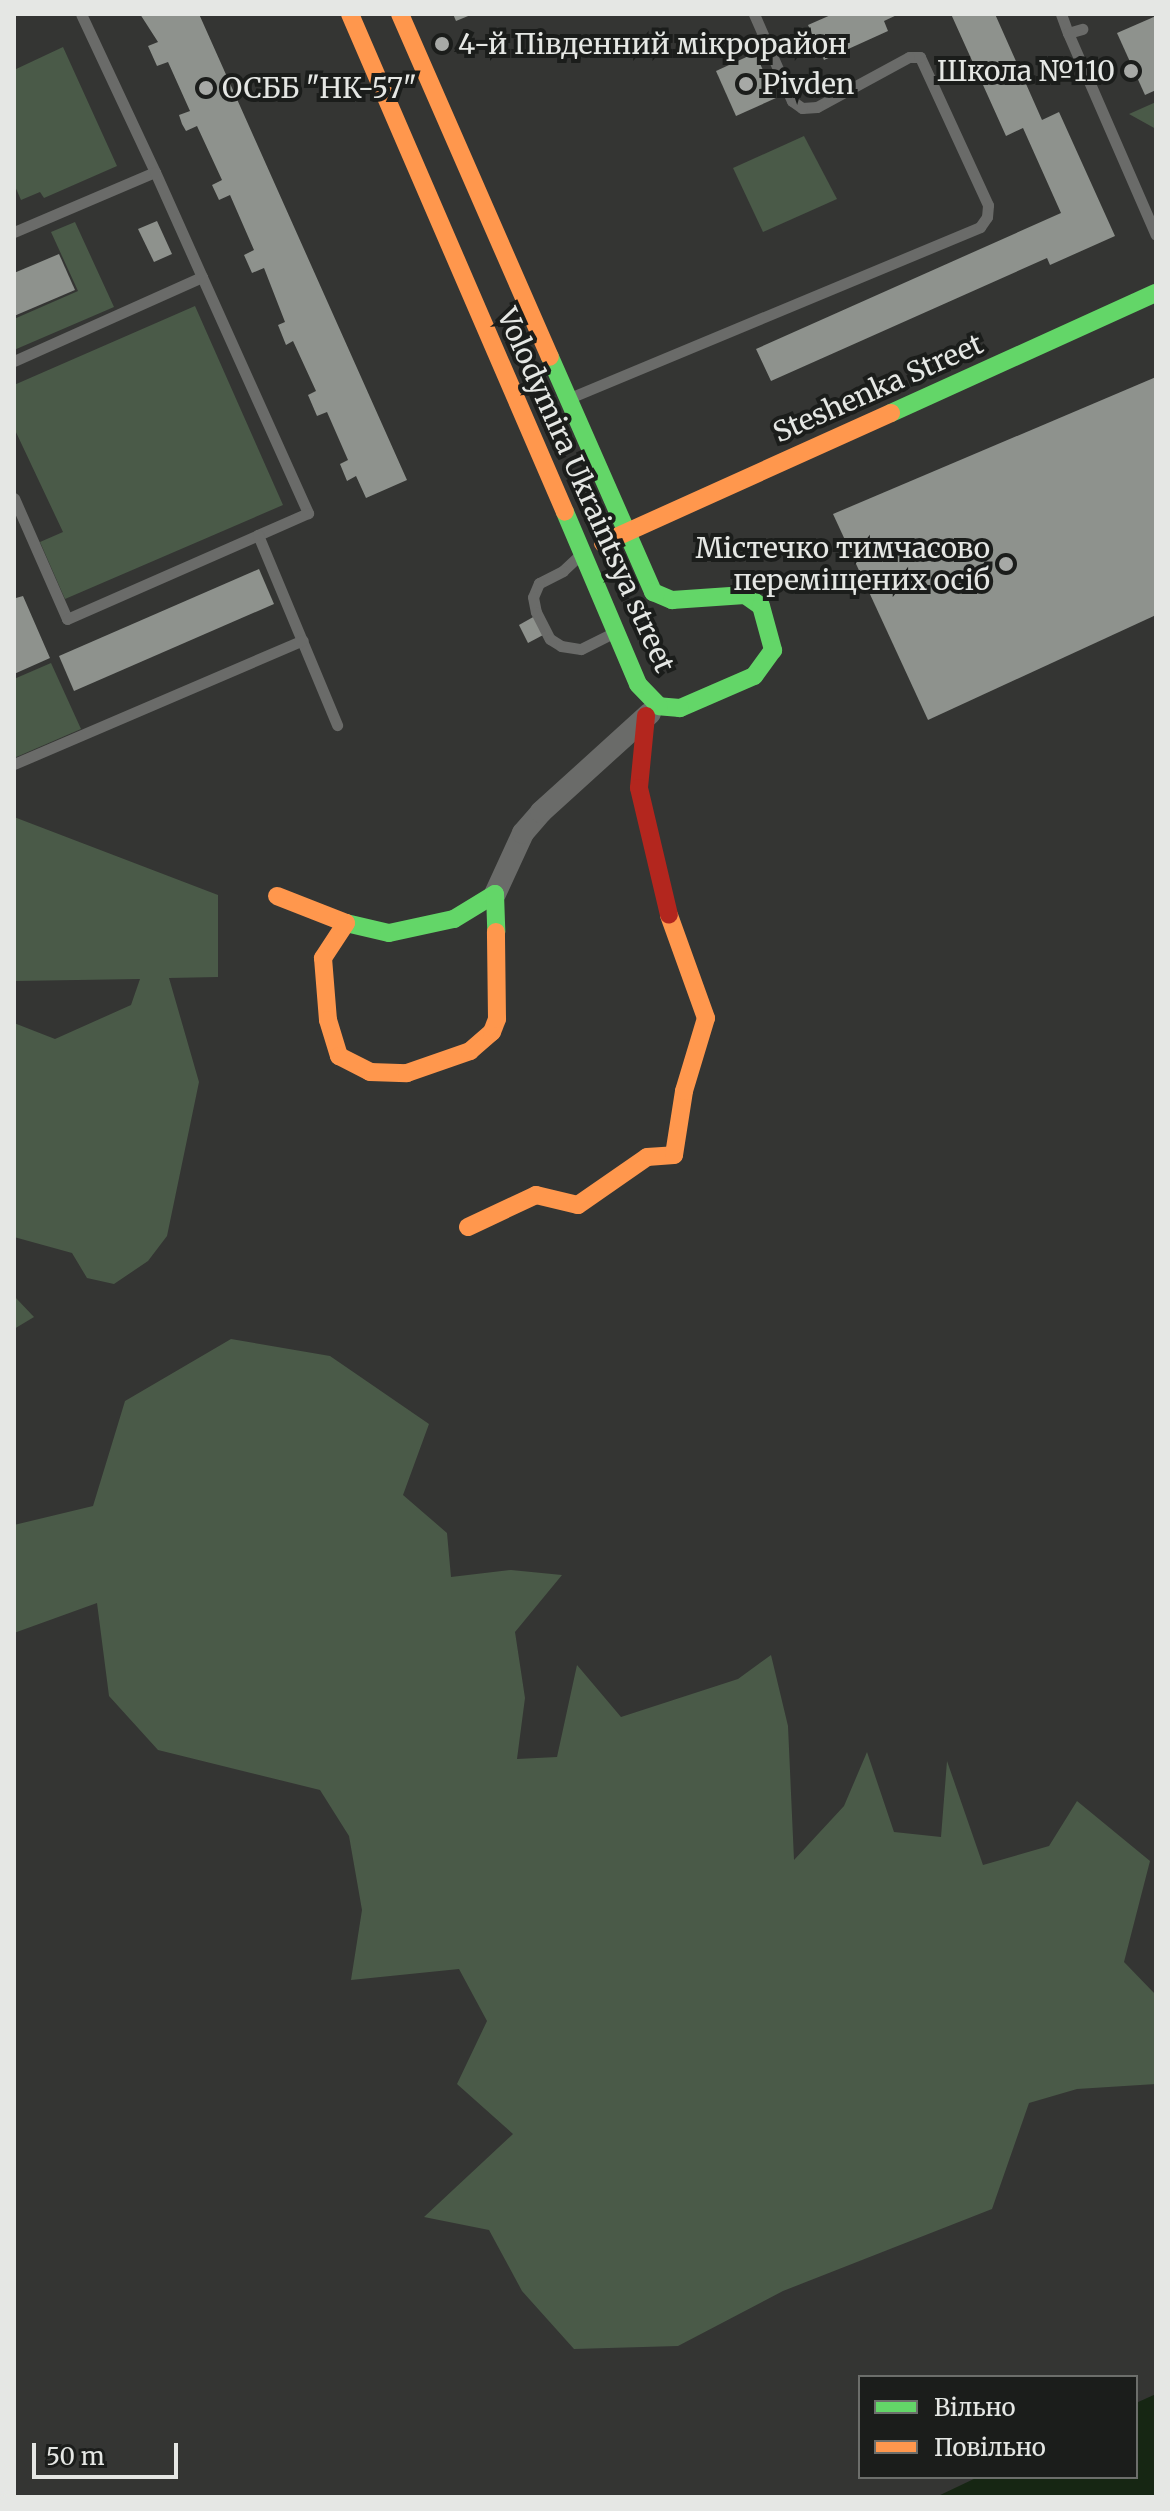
<!DOCTYPE html>
<html>
<head>
<meta charset="utf-8">
<style>
	body { margin:0 }
	#map { position:relative; width:1170px; height:2511px; overflow:hidden; background:#343533; font-family:Merriweather,serif }
	div>[style] { position:absolute }
	.green>* { inset:0; background:#4a5a48 }
	.water>* { inset:0; background:#162613 }
	.building>* { inset:0; background:#8e928d }
	.lane>* { height:11px; margin:-5.5px; padding:0 5.5px; transform-origin:5.5px; border-radius:5.5px; background:#6a6b69 }
	.street>* { height:22px; margin:-11px; padding:0 11px; transform-origin:11px; border-radius:11px; background:#6a6b69 }
	.fast>* { height:18px; margin:-9px; padding:0 9px; transform-origin:9px; border-radius:9px; background:#63d668 }
	.slow>* { height:18px; margin:-9px; padding:0 9px; transform-origin:9px; border-radius:9px; background:#ff974d }
	.jam>* { height:18px; margin:-9px; padding:0 9px; transform-origin:9px; border-radius:9px; background:#b3261e }
	.dots>* { width:22px; height:22px; translate:-50% -50%; box-sizing:border-box; border:4px solid #1b1d1b; border-radius:50% }
	span { translate:-50% -50%; white-space:nowrap; text-align:center; line-height:1.15; -webkit-text-stroke:8px #1b1d1b; paint-order:stroke }
	.poi-label { font-size:28px; color:#e5e7e4 }
	.left { translate:0 -50%; text-align:left }
	.right { translate:-100% -50%; text-align:right }
	.street-label { font-size:28px; color:#e5e7e4 }
	.frame { position:absolute; inset:0; border:16px solid #e5e7e4; pointer-events:none }
	.legend { position:absolute; left:858px; top:2375px; width:280px; height:104px; box-sizing:border-box; background:#1b1d1b; border:2px solid #6c6e6b; margin:0; padding:10px 14px; list-style:none; font-size:24px; color:#e5e7e4 }
	.legend li { display:flex; align-items:center; gap:16px; height:40px }
	.legend b { width:40px; border:2px solid #6c6e6b }
	.scale { position:absolute; left:32px; top:2443px; width:146px; height:36px; box-sizing:border-box; border:4px solid #e5e7e4; border-top:0; padding-left:10px; font-size:24px; line-height:28px; white-space:nowrap; color:#e5e7e4; -webkit-text-stroke:6px #1b1d1b; paint-order:stroke }
</style>
</head>
<body>
<div id="map">
	<div class="green">
		<div style="clip-path:polygon(63px 47px,117px 166px,44px 198px,40px 192px,21px 200px,14px 184px,14px 70px)"></div>
		<div style="clip-path:polygon(1156px 102px,1156px 129px,1129px 114px)"></div>
		<div style="clip-path:polygon(804px 136px,837px 199px,763px 232px,733px 168px)"></div>
		<div style="clip-path:polygon(75px 222px,114px 307px,14px 350px,14px 319px,78px 291px,51px 232px)"></div>
		<div style="clip-path:polygon(195px 306px,283px 505px,65px 599px,40px 542px,63px 532px,14px 428px,14px 385px)"></div>
		<div style="clip-path:polygon(51px 663px,81px 729px,14px 758px,14px 679px)"></div>
		<div style="clip-path:polygon(14px 817px,218px 895px,218px 977px,169px 978px,199px 1082px,167px 1236px,148px 1261px,114px 1284px,87px 1278px,72px 1253px,14px 1237px,14px 1023px,55px 1039px,131px 1005px,140px 979px,14px 981px)"></div>
		<div style="clip-path:polygon(14px 1296px,34px 1317px,14px 1329px)"></div>
		<div style="clip-path:polygon(231px 1339px,330px 1356px,429px 1424px,403px 1495px,447px 1533px,451px 1577px,511px 1570px,562px 1575px,515px 1632px,525px 1698px,517px 1759px,557px 1757px,577px 1665px,621px 1717px,738px 1679px,771px 1655px,788px 1726px,794px 1860px,844px 1806px,867px 1752px,894px 1832px,941px 1837px,947px 1761px,983px 1865px,1049px 1846px,1077px 1801px,1150px 1861px,1124px 1962px,1156px 1995px,1156px 2084px,1077px 2089px,1029px 2103px,992px 2209px,783px 2291px,678px 2346px,574px 2349px,522px 2291px,489px 2230px,424px 2217px,513px 2134px,457px 2084px,487px 2021px,459px 1969px,351px 1980px,362px 1910px,349px 1836px,320px 1790px,158px 1750px,109px 1696px,97px 1603px,14px 1633px,14px 1525px,93px 1506px,125px 1401px)"></div>
	</div>
	<div class="water">
		<div style="clip-path:polygon(1156px 2394px,1156px 2497px,936px 2497px,978px 2477px,1136px 2477px,1136px 2403px)"></div>
	</div>
	<div class="building">
		<div style="clip-path:polygon(140px 14px,199px 14px,407px 480px,366px 498px,356px 476px,347px 481px,340px 464px,348px 460px,327px 412px,317px 416px,308px 395px,316px 391px,293px 341px,286px 345px,278px 325px,285px 322px,264px 268px,252px 273px,244px 255px,254px 250px,230px 195px,219px 200px,212px 185px,222px 180px,197px 126px,186px 131px,182px 124px,179px 115px,190px 111px,168px 62px,157px 66px,148px 46px,158px 42px)"></div>
		<div style="clip-path:polygon(453px 14px,473px 14px,456px 21px)"></div>
		<div style="clip-path:polygon(833px 14px,899px 14px,884px 21px,888px 31px,824px 60px,808px 25px)"></div>
		<div style="clip-path:polygon(951px 14px,995px 14px,1042px 120px,1059px 112px,1115px 236px,1050px 265px,1047px 258px,771px 381px,756px 349px,1061px 213px,1023px 128px,1006px 136px)"></div>
		<div style="clip-path:polygon(1156px 16px,1156px 90px,1145px 95px,1117px 33px)"></div>
		<div style="clip-path:polygon(755px 53px,776px 98px,736px 116px,716px 71px)"></div>
		<div style="clip-path:polygon(157px 221px,172px 254px,154px 262px,138px 229px)"></div>
		<div style="clip-path:polygon(59px 254px,75px 290px,14px 316px,14px 273px)"></div>
		<div style="clip-path:polygon(1156px 377px,1156px 615px,928px 720px,833px 514px)"></div>
		<div style="clip-path:polygon(259px 569px,274px 604px,74px 691px,59px 656px)"></div>
		<div style="clip-path:polygon(14px 593px,16px 598px,23px 596px,50px 658px,14px 674px)"></div>
		<div style="clip-path:polygon(535px 616px,545px 634px,528px 643px,519px 625px)"></div>
	</div>
	<div class="lane">
		<div style="left:1061px;top:14px;width:20px;rotate:70deg"></div>
		<div style="left:1068px;top:33px;width:15px;rotate:-16deg"></div>
		<div style="left:1068px;top:33px;width:220px;rotate:66.5deg"></div>
		<div style="left:14px;top:232px;width:153px;rotate:-23.1deg"></div>
		<div style="left:155px;top:172px;width:174px;rotate:-115.1deg"></div>
		<div style="left:202px;top:277px;width:259px;rotate:65.8deg"></div>
		<div style="left:308px;top:513px;width:55px;rotate:156.3deg"></div>
		<div style="left:14px;top:361px;width:206px;rotate:-24.1deg"></div>
		<div style="left:202px;top:277px;width:115px;rotate:-114.1deg"></div>
		<div style="left:572px;top:397px;width:442px;rotate:-22.6deg"></div>
		<div style="left:980px;top:227px;width:12px;rotate:-55deg"></div>
		<div style="left:987px;top:217px;width:12px;rotate:-85deg"></div>
		<div style="left:988px;top:205px;width:163px;rotate:-114.7deg"></div>
		<div style="left:920px;top:57px;width:11px;rotate:180deg"></div>
		<div style="left:909px;top:57px;width:105px;rotate:151.5deg"></div>
		<div style="left:817px;top:107px;width:15px;rotate:176deg"></div>
		<div style="left:802px;top:108px;width:12px;rotate:-145deg"></div>
		<div style="left:792px;top:101px;width:95px;rotate:-113.6deg"></div>
		<div style="left:14px;top:498px;width:132px;rotate:66.3deg"></div>
		<div style="left:67px;top:619px;width:209px;rotate:-23.7deg"></div>
		<div style="left:258px;top:535px;width:206px;rotate:67.4deg"></div>
		<div style="left:582px;top:553px;width:26px;rotate:137deg"></div>
		<div style="left:563px;top:571px;width:27px;rotate:153deg"></div>
		<div style="left:539px;top:583px;width:15px;rotate:113deg"></div>
		<div style="left:533px;top:597px;width:15px;rotate:79deg"></div>
		<div style="left:536px;top:612px;width:30px;rotate:63deg"></div>
		<div style="left:550px;top:639px;width:13px;rotate:32deg"></div>
		<div style="left:561px;top:646px;width:20px;rotate:9deg"></div>
		<div style="left:581px;top:649px;width:40px;rotate:-26.6deg"></div>
		<div style="left:14px;top:764px;width:314px;rotate:-23.2deg"></div>
	</div>
	<div class="street">
		<div style="left:495px;top:894px;width:67px;rotate:-65.3deg"></div>
		<div style="left:523px;top:833px;width:28px;rotate:-49deg"></div>
		<div style="left:541px;top:812px;width:147px;rotate:-42.2deg"></div>
	</div>
	<div class="fast">
		<div style="left:550px;top:357px;width:257px;rotate:66.3deg"></div>
		<div style="left:653px;top:592px;width:21px;rotate:23deg"></div>
		<div style="left:672px;top:600px;width:73px;rotate:-3.9deg"></div>
		<div style="left:745px;top:595px;width:19px;rotate:35deg"></div>
		<div style="left:761px;top:606px;width:46px;rotate:74.7deg"></div>
		<div style="left:773px;top:650px;width:32px;rotate:126deg"></div>
		<div style="left:754px;top:676px;width:81px;rotate:156.6deg"></div>
		<div style="left:680px;top:708px;width:21px;rotate:-175deg"></div>
		<div style="left:659px;top:706px;width:30px;rotate:-134deg"></div>
		<div style="left:638px;top:684px;width:187px;rotate:-113deg"></div>
		<div style="left:891px;top:413px;width:291px;rotate:-24.4deg"></div>
		<div style="left:346px;top:923px;width:44px;rotate:13.1deg"></div>
		<div style="left:389px;top:933px;width:66px;rotate:-12.2deg"></div>
		<div style="left:454px;top:919px;width:48px;rotate:-31.4deg"></div>
		<div style="left:495px;top:894px;width:38px;rotate:88deg"></div>
	</div>
	<div class="slow">
		<div style="left:350px;top:14px;width:542px;rotate:66.65deg"></div>
		<div style="left:400px;top:14px;width:374px;rotate:66.4deg"></div>
		<div style="left:603px;top:543px;width:316px;rotate:-24.3deg"></div>
		<div style="left:277px;top:896px;width:74px;rotate:21.4deg"></div>
		<div style="left:346px;top:923px;width:42px;rotate:123.3deg"></div>
		<div style="left:323px;top:958px;width:62px;rotate:85.4deg"></div>
		<div style="left:328px;top:1020px;width:38px;rotate:73deg"></div>
		<div style="left:339px;top:1056px;width:35px;rotate:27deg"></div>
		<div style="left:370px;top:1072px;width:37px;rotate:2deg"></div>
		<div style="left:407px;top:1073px;width:67px;rotate:-19.2deg"></div>
		<div style="left:470px;top:1051px;width:29px;rotate:-41deg"></div>
		<div style="left:492px;top:1032px;width:14px;rotate:-69deg"></div>
		<div style="left:497px;top:1019px;width:87px;rotate:-90.7deg"></div>
		<div style="left:468px;top:1227px;width:75px;rotate:-25.2deg"></div>
		<div style="left:536px;top:1195px;width:43px;rotate:13.4deg"></div>
		<div style="left:578px;top:1205px;width:84px;rotate:-34.8deg"></div>
		<div style="left:647px;top:1157px;width:27px;rotate:-4deg"></div>
		<div style="left:674px;top:1155px;width:65px;rotate:-81.1deg"></div>
		<div style="left:684px;top:1091px;width:76px;rotate:-73.2deg"></div>
		<div style="left:706px;top:1018px;width:109px;rotate:-109.8deg"></div>
	</div>
	<div class="jam">
		<div style="left:646px;top:716px;width:72px;rotate:95.6deg"></div>
		<div style="left:639px;top:788px;width:130px;rotate:76.7deg"></div>
	</div>
	<div class="dots">
		<div style="left:442px;top:44px;background:#a7a9a6"></div>
		<div style="left:1131px;top:71px;background:#a7a9a6"></div>
		<div style="left:746px;top:84px;background:#a7a9a6"></div>
		<div style="left:206px;top:88px;background:#a7a9a6"></div>
		<div style="left:1006px;top:564px;background:#a7a9a6"></div>
	</div>
	<div class="poi-label">
		<span class="left" style="left:458px;top:44px">4-й Південний мікрорайон</span>
		<span class="right" style="left:1115px;top:71px">Школа №110</span>
		<span class="left" style="left:762px;top:84px">Pivden</span>
		<span class="left" style="left:222px;top:88px">ОСББ "НК-57"</span>
		<span class="right" style="left:990px;top:564px">Містечко тимчасово<br>переміщених осіб</span>
	</div>
	<div class="street-label">
		<span style="left:878px;top:388px;rotate:-24deg">Steshenka Street</span>
		<span style="left:586px;top:490px;rotate:66deg">Volodymira Ukraintsya street</span>
	</div>
	<div class="frame"></div>
	<ul class="legend">
	<li><b style="height:10px;background:#63d668"></b>Вільно</li>
	<li><b style="height:10px;background:#ff974d"></b>Повільно</li>
	</ul>
	<div class="scale">50 m</div>
</div>
</body>
</html>
